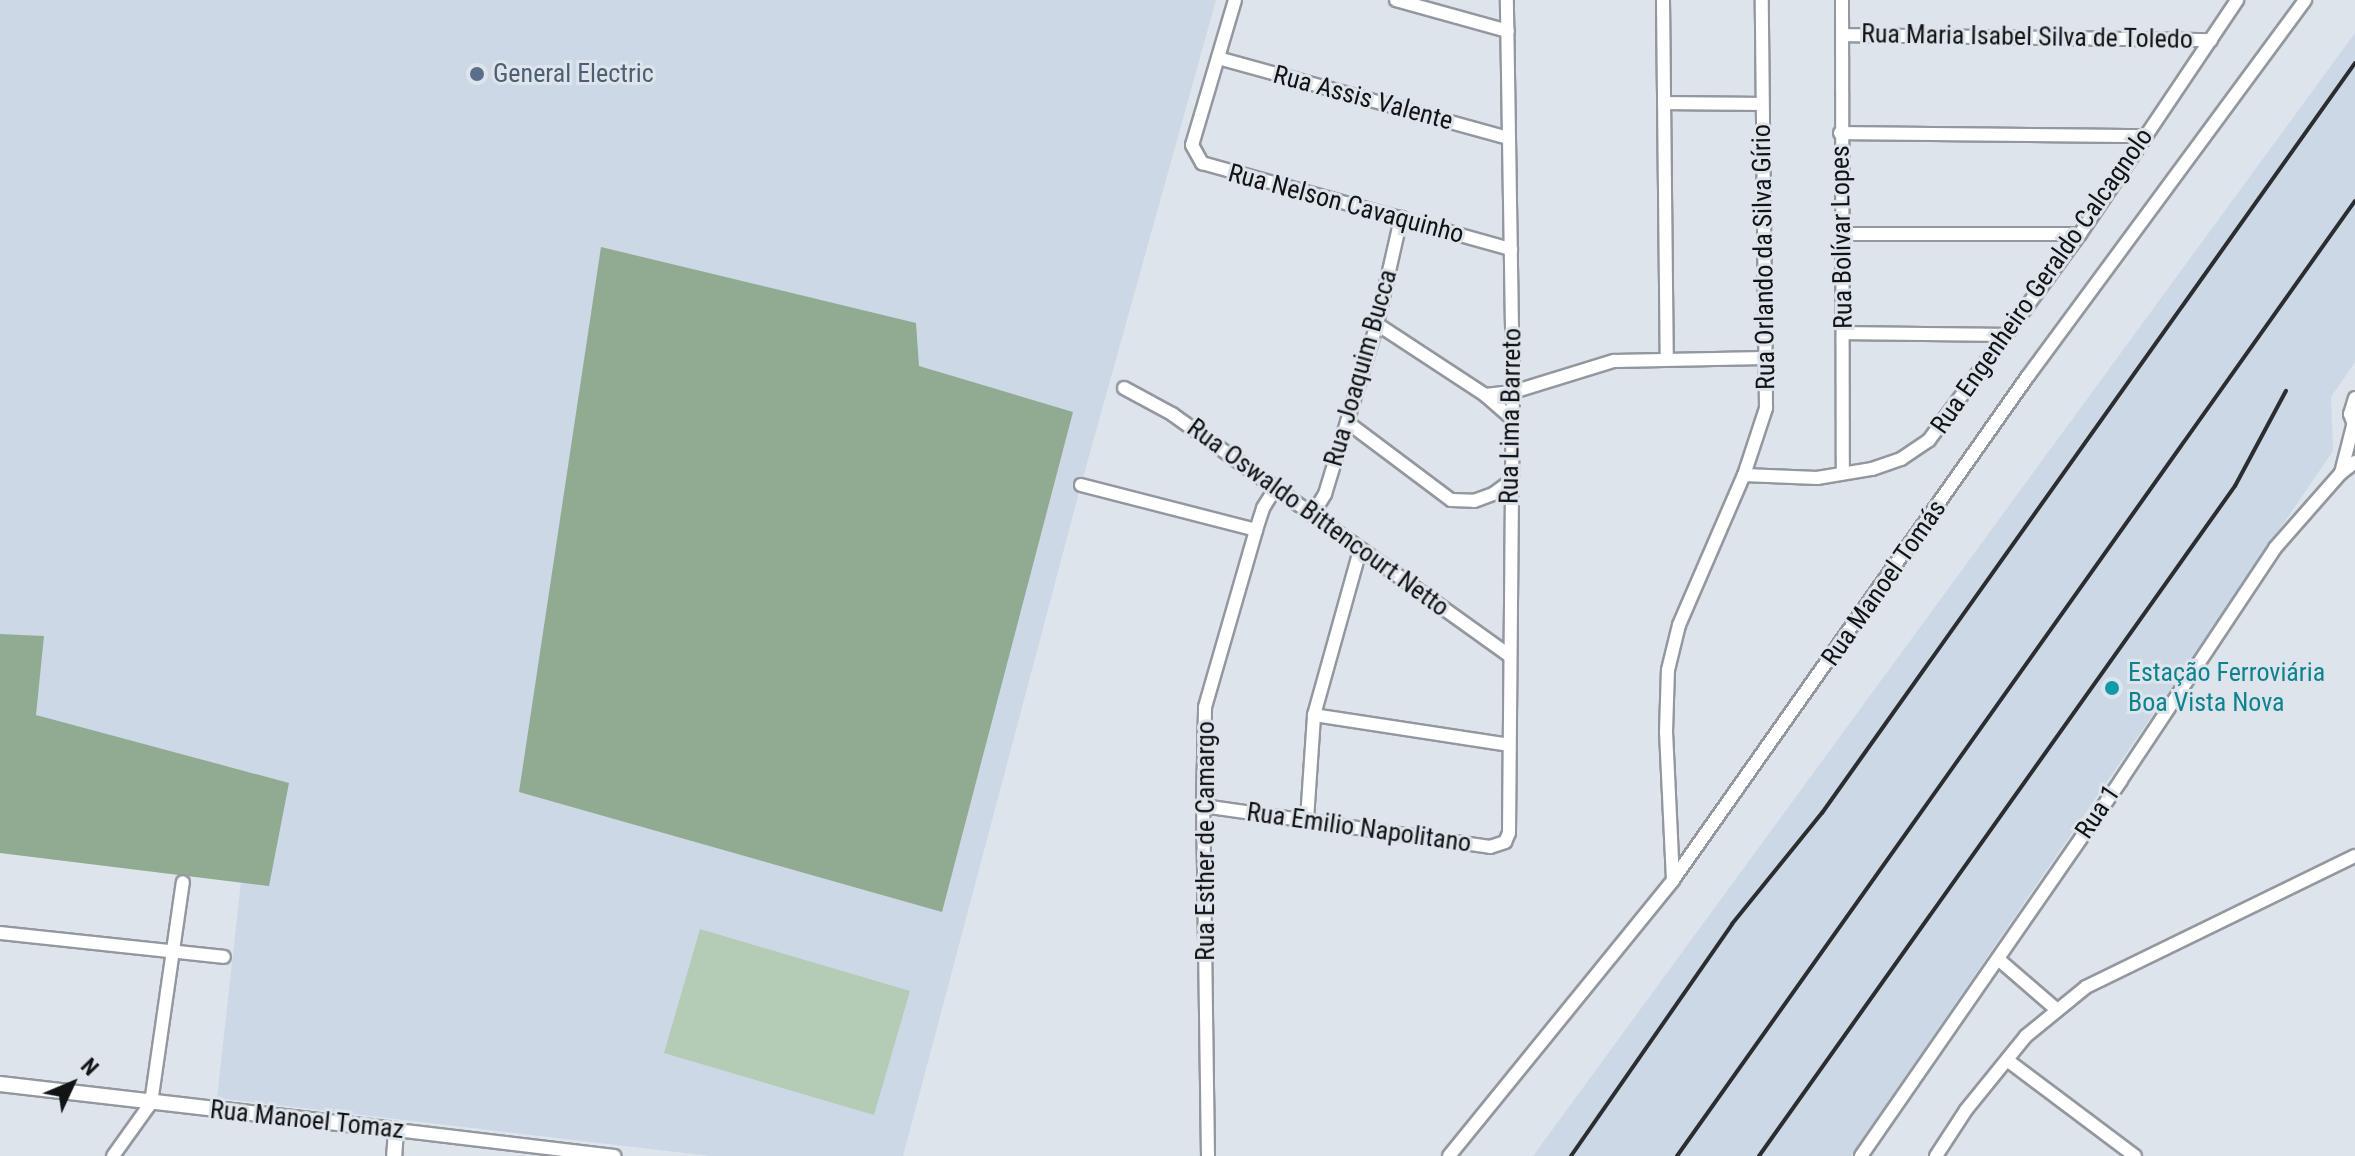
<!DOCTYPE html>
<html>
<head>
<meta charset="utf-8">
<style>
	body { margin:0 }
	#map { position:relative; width:2355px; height:1156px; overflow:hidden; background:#dee4eb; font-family:"Roboto Condensed",sans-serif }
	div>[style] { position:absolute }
	.built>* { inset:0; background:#ccd8e5 }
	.green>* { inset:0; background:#b4ccb5 }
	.forest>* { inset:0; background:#91ab93 }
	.roads { filter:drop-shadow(2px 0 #93989f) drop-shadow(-2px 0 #93989f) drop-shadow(0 2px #93989f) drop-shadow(0 -2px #93989f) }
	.minor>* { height:12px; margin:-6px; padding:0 6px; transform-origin:6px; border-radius:6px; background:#fff }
	.tertiary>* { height:14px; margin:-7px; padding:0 7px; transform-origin:7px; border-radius:7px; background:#fff }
	.rail>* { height:4px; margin:-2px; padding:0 2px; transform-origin:2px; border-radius:2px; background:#2b2d30 }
	.dots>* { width:22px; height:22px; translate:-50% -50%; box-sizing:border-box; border:4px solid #dee4eb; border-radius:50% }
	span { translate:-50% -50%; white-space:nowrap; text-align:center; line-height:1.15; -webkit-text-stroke:6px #dee4eb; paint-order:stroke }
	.street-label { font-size:26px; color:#111315 }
	.service-label { font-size:26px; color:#4e5e75 }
	.left { translate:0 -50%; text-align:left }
	.culture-label { font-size:26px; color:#0d838f }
	.north { position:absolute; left:32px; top:1044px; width:80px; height:80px; -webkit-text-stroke:6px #dee4eb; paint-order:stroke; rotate:46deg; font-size:22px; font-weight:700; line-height:32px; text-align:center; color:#111315 }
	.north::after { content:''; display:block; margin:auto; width:28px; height:36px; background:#111315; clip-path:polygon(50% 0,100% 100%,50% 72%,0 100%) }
</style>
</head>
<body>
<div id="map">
	<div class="built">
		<div style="clip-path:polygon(0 0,1216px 0,1081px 485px,903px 1156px,710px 1156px,217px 1098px,241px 882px,0 853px)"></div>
		<div style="clip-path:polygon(2355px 33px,2355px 362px,2331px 397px,2333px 451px,1851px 1156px,1533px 1156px)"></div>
	</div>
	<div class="green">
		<div style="clip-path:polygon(700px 929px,910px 991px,874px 1115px,664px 1053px)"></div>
	</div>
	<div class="forest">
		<div style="clip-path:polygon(601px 247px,916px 323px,919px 366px,1073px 412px,942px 912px,519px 792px)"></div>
		<div style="clip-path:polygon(0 634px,44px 636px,36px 715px,289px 783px,269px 886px,0 853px)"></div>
	</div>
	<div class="roads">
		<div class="minor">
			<div style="left:1235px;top:0;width:151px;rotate:106.5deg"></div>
			<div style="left:1192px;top:145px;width:21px;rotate:61deg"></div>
			<div style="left:1202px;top:163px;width:321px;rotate:15.6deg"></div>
			<div style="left:1396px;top:0;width:116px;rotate:15.5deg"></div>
			<div style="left:1663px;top:0;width:359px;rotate:89.4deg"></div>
			<div style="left:1842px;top:0;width:473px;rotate:89.9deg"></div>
			<div style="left:1843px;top:35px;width:368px;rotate:0.8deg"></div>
			<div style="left:1218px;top:58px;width:301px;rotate:15.4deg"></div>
			<div style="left:1664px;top:103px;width:97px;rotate:0.6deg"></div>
			<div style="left:1840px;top:133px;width:306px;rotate:0.6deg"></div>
			<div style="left:1842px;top:234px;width:238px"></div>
			<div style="left:1377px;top:324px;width:129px;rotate:33.3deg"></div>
			<div style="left:1485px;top:395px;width:35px;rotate:41deg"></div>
			<div style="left:1843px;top:333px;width:163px;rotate:0.7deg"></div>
			<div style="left:1124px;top:388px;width:55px;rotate:28.4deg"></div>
			<div style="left:1172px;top:414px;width:414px;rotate:35.6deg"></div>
			<div style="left:1485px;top:395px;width:28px;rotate:-6deg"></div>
			<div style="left:1513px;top:392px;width:106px;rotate:-17.1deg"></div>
			<div style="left:1614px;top:361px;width:151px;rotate:-1.1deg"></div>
			<div style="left:2355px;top:398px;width:17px;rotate:107deg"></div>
			<div style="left:2350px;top:414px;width:14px;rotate:69deg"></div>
			<div style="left:1347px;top:422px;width:130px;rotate:36.9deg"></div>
			<div style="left:1451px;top:500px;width:23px;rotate:2deg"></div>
			<div style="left:1474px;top:501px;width:20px;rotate:-20deg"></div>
			<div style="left:1493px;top:494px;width:22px;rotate:-36deg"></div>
			<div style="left:2341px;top:473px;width:49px;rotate:-75.7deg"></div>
			<div style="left:1744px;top:475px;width:73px;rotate:2.4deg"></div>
			<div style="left:1817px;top:478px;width:56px;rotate:-9.3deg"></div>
			<div style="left:1872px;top:469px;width:31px;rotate:-19deg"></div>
			<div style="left:1901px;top:459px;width:34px;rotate:-34deg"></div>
			<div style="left:1929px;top:440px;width:255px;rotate:-53.8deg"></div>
			<div style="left:2080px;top:234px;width:282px;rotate:-56.1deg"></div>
			<div style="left:1081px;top:485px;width:181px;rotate:14.4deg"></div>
			<div style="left:1312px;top:515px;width:25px;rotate:-58deg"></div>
			<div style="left:1325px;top:494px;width:75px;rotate:-73deg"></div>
			<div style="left:1347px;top:422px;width:102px;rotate:-73deg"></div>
			<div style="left:1377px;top:324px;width:109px;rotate:-77.2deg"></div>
			<div style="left:1314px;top:715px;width:197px;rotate:8.7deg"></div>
			<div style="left:1203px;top:806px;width:290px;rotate:8.1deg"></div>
			<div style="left:1490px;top:847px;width:16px;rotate:-18deg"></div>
			<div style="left:1505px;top:842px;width:10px;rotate:-66deg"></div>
			<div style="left:1509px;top:833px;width:441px;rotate:-89.5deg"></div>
			<div style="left:1513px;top:392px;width:392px;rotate:-90.9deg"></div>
			<div style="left:1307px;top:819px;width:104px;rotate:-86.1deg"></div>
			<div style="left:1314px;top:715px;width:171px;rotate:-74.4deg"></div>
			<div style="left:1673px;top:880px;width:148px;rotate:-92.7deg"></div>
			<div style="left:1666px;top:732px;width:62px;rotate:-88.2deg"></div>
			<div style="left:1668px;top:670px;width:46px;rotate:-76.3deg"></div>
			<div style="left:1679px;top:625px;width:163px;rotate:-66.6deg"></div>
			<div style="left:1744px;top:475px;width:71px;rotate:-71.8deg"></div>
			<div style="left:1766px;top:408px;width:408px;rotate:-90.6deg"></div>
			<div style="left:0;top:933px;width:225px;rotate:6.1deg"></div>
			<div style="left:1998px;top:959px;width:78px;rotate:40.8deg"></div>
			<div style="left:2007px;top:1060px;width:160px;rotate:36.9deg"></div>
			<div style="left:396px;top:1130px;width:220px;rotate:6.8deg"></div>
			<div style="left:113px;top:1156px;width:65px;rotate:-54.4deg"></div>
			<div style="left:151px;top:1103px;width:223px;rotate:-81.8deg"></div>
			<div style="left:1208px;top:1156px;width:350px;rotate:-90.8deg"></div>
			<div style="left:1203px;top:806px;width:99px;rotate:-88.8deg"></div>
			<div style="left:1205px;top:707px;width:184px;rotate:-73.9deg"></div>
			<div style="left:1256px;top:530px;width:23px;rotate:-72deg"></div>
			<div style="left:1263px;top:508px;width:22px;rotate:-58deg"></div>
			<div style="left:1449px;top:1156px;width:355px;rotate:-50.9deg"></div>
			<div style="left:1673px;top:880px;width:616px;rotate:-54.84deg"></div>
			<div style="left:2028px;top:376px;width:467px;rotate:-53.6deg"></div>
			<div style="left:1861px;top:1156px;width:457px;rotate:-55.3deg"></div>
			<div style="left:2121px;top:780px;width:278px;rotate:-56.4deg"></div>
			<div style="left:2275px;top:548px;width:100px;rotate:-48.7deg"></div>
			<div style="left:2341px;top:473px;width:18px;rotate:-38deg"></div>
			<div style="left:1936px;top:1156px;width:55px;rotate:-56.9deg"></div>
			<div style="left:1966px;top:1110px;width:95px;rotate:-51deg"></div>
			<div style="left:2026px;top:1036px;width:77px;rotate:-39.2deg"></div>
			<div style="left:2086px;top:987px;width:299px;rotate:-26deg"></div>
		</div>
		<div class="tertiary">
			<div style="left:0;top:1084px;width:399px;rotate:6.6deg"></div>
			<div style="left:396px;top:1130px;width:26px;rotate:94deg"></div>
		</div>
	</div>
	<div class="rail">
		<div style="left:1571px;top:1156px;width:282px;rotate:-55.2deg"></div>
		<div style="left:1732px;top:924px;width:143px;rotate:-51deg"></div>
		<div style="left:1822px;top:813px;width:920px;rotate:-54.6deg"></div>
		<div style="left:1677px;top:1156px;width:1171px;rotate:-54.63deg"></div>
		<div style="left:1759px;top:1156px;width:822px;rotate:-54.61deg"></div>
		<div style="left:2235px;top:486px;width:108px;rotate:-61.8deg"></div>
	</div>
	<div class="dots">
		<div style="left:477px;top:74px;background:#5c6f8a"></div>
		<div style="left:2112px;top:688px;background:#0f9aa8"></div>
	</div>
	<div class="street-label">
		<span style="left:2027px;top:37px;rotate:1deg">Rua Maria Isabel Silva de Toledo</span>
		<span style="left:1363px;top:98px;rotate:15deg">Rua Assis Valente</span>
		<span style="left:1346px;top:204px;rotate:15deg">Rua Nelson Cavaquinho</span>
		<span style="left:1842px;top:237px;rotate:-91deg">Rua Bolívar Lopes</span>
		<span style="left:1764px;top:257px;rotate:-91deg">Rua Orlando da Silva Gírio</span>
		<span style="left:2042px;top:281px;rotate:-55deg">Rua Engenheiro Geraldo Calcagnolo</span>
		<span style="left:1361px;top:368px;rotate:-74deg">Rua Joaquim Bucca</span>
		<span style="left:1511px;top:416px;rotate:-89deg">Rua Lima Barreto</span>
		<span style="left:1318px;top:518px;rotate:36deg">Rua Oswaldo Bittencourt Netto</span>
		<span style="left:1884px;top:583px;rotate:-55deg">Rua Manoel Tomás</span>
		<span style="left:2098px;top:812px;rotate:-56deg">Rua 1</span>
		<span style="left:1359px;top:828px;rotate:8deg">Rua Emilio Napolitano</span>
		<span style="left:1206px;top:841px;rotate:-90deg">Rua Esther de Camargo</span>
		<span style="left:307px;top:1120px;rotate:6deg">Rua Manoel Tomaz</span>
	</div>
	<div class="service-label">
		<span class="left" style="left:493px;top:74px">General Electric</span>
	</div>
	<div class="culture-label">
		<span class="left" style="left:2128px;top:688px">Estação Ferroviária<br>Boa Vista Nova</span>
	</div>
	<div class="north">N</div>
</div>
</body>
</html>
